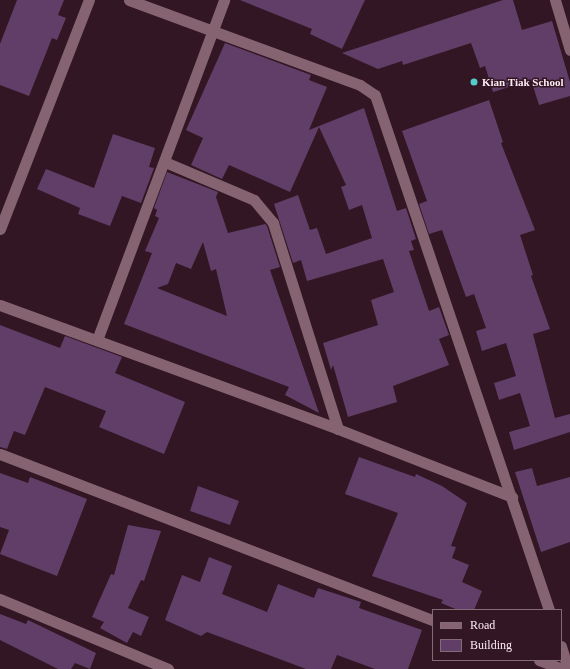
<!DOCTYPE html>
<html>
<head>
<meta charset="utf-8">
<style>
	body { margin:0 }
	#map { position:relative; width:570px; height:669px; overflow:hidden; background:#321623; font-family:"Times New Roman",serif }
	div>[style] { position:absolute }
	.building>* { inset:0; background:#603e68 }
	.minor>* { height:11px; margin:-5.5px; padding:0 5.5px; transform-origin:5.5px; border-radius:5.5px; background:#856371 }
	.dots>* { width:11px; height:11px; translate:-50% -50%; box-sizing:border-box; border:2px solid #321623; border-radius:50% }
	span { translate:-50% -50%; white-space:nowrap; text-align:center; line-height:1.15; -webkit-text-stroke:3px #321623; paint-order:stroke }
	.poi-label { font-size:11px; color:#fdecf3; font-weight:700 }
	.left { translate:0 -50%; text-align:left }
	.legend { position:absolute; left:432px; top:609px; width:130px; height:52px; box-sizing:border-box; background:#321623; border:1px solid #836c76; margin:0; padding:5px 7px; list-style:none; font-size:12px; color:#fdecf3 }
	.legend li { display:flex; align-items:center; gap:8px; height:20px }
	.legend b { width:20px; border:1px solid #836c76 }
</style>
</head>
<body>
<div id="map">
	<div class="building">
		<div style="clip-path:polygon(17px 0,64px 0,58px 15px,66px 18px,57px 40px,52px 38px,29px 96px,0 85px,0 44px)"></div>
		<div style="clip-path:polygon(240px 0,365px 0,342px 49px,310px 34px,312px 29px)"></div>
		<div style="clip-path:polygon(503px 0,513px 0,522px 30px,552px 21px,570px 82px,570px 96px,539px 105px,531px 80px,493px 92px,485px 66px,480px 68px,471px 43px,403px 65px,402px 61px,378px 69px,342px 53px)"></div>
		<div style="clip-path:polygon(225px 43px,311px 75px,309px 80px,327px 87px,309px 130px,364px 108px,397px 211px,406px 208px,416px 239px,411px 241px,414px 250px,409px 251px,429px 311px,439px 307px,449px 335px,439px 339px,449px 365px,393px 386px,397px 402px,348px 417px,333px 365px,331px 370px,323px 343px,378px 325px,371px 300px,394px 292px,383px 259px,307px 281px,301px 260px,293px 263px,274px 204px,298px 195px,310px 230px,317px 228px,326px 254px,372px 238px,362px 205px,349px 210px,341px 187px,346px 185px,319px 127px,290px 192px,229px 165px,222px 179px,191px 165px,203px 138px,186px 130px)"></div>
		<div style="clip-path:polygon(489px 100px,503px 142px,501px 143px,535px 230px,520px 235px,533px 275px,531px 276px,550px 329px,533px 334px,555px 418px,570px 414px,570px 432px,514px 450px,509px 432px,530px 426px,520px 393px,499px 400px,494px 383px,516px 376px,506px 343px,482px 351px,476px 331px,486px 328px,474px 294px,466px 297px,442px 230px,429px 234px,419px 204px,427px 201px,402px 131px)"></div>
		<div style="clip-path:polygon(113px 134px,155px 148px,149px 167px,154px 168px,141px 203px,122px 196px,110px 226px,78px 214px,80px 208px,37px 189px,46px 169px,94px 188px)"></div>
		<div style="clip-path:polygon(evenodd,167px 172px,218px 192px,216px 197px,228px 233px,265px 224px,267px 226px,280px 267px,270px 270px,319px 413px,285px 395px,289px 387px,124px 324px,152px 253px,145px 251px,159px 218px,155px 216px,157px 210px,154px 208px,167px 172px,203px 242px,211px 271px,216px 269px,227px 316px,157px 288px,168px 284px,176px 263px,191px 269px,203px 242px)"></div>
		<div style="clip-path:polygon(0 325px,60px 348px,65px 336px,122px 357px,115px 373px,185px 402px,164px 454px,99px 427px,106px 411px,45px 387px,25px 435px,14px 431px,7px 449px,0 447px)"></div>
		<div style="clip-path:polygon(359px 457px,415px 477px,416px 474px,442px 486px,467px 503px,451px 546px,456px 547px,452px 558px,469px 565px,462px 582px,482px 591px,474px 610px,458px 610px,441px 603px,443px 600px,372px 576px,398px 513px,345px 494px)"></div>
		<div style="clip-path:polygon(532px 468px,537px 486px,570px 477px,570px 542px,541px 552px,515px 472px)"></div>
		<div style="clip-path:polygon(0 473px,28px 483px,30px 477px,87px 499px,57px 576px,0 554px,9px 530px,0 527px)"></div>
		<div style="clip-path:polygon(198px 486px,239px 501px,230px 525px,190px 511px)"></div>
		<div style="clip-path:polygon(128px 525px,161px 531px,144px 581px,141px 580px,128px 608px,149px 617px,141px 636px,133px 632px,127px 643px,100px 628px,104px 622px,92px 617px,111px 574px,114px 575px)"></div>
		<div style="clip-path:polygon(209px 557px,232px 566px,222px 594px,267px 612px,278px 584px,314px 598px,318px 588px,361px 602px,359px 608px,422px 630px,408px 669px,375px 669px,337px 655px,331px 669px,306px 669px,207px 632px,201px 636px,165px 620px,182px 575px,200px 582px)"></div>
		<div style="clip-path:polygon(0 614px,26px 624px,28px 620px,96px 653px,90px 669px,75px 663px,71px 669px,58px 669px,0 640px)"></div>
	</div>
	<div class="minor">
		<div style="left:129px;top:0;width:246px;rotate:20.2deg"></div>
		<div style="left:360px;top:85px;width:18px;rotate:34deg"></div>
		<div style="left:375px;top:95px;width:544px;rotate:71.33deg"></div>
		<div style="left:555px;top:0;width:52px;rotate:73.3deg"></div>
		<div style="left:165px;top:162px;width:97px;rotate:23.1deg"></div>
		<div style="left:254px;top:200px;width:30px;rotate:50deg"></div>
		<div style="left:273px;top:223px;width:216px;rotate:72.5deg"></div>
		<div style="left:0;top:229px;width:246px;rotate:-68.8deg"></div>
		<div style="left:0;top:305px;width:360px;rotate:20.1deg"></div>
		<div style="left:338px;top:429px;width:187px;rotate:21.3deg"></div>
		<div style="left:97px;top:340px;width:363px;rotate:-69.5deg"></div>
		<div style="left:0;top:454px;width:464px;rotate:21deg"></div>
		<div style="left:0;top:599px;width:182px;rotate:22.6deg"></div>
		<div style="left:561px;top:646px;width:24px;rotate:73deg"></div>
		<div style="left:539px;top:660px;width:26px;rotate:21deg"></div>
	</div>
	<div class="dots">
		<div style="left:474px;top:82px;background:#53cdcb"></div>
	</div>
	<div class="poi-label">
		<span class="left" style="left:482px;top:82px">Kian Tiak School</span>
	</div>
	<ul class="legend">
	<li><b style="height:5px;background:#856371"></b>Road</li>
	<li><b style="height:11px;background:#603e68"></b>Building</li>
	</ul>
</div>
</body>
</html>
